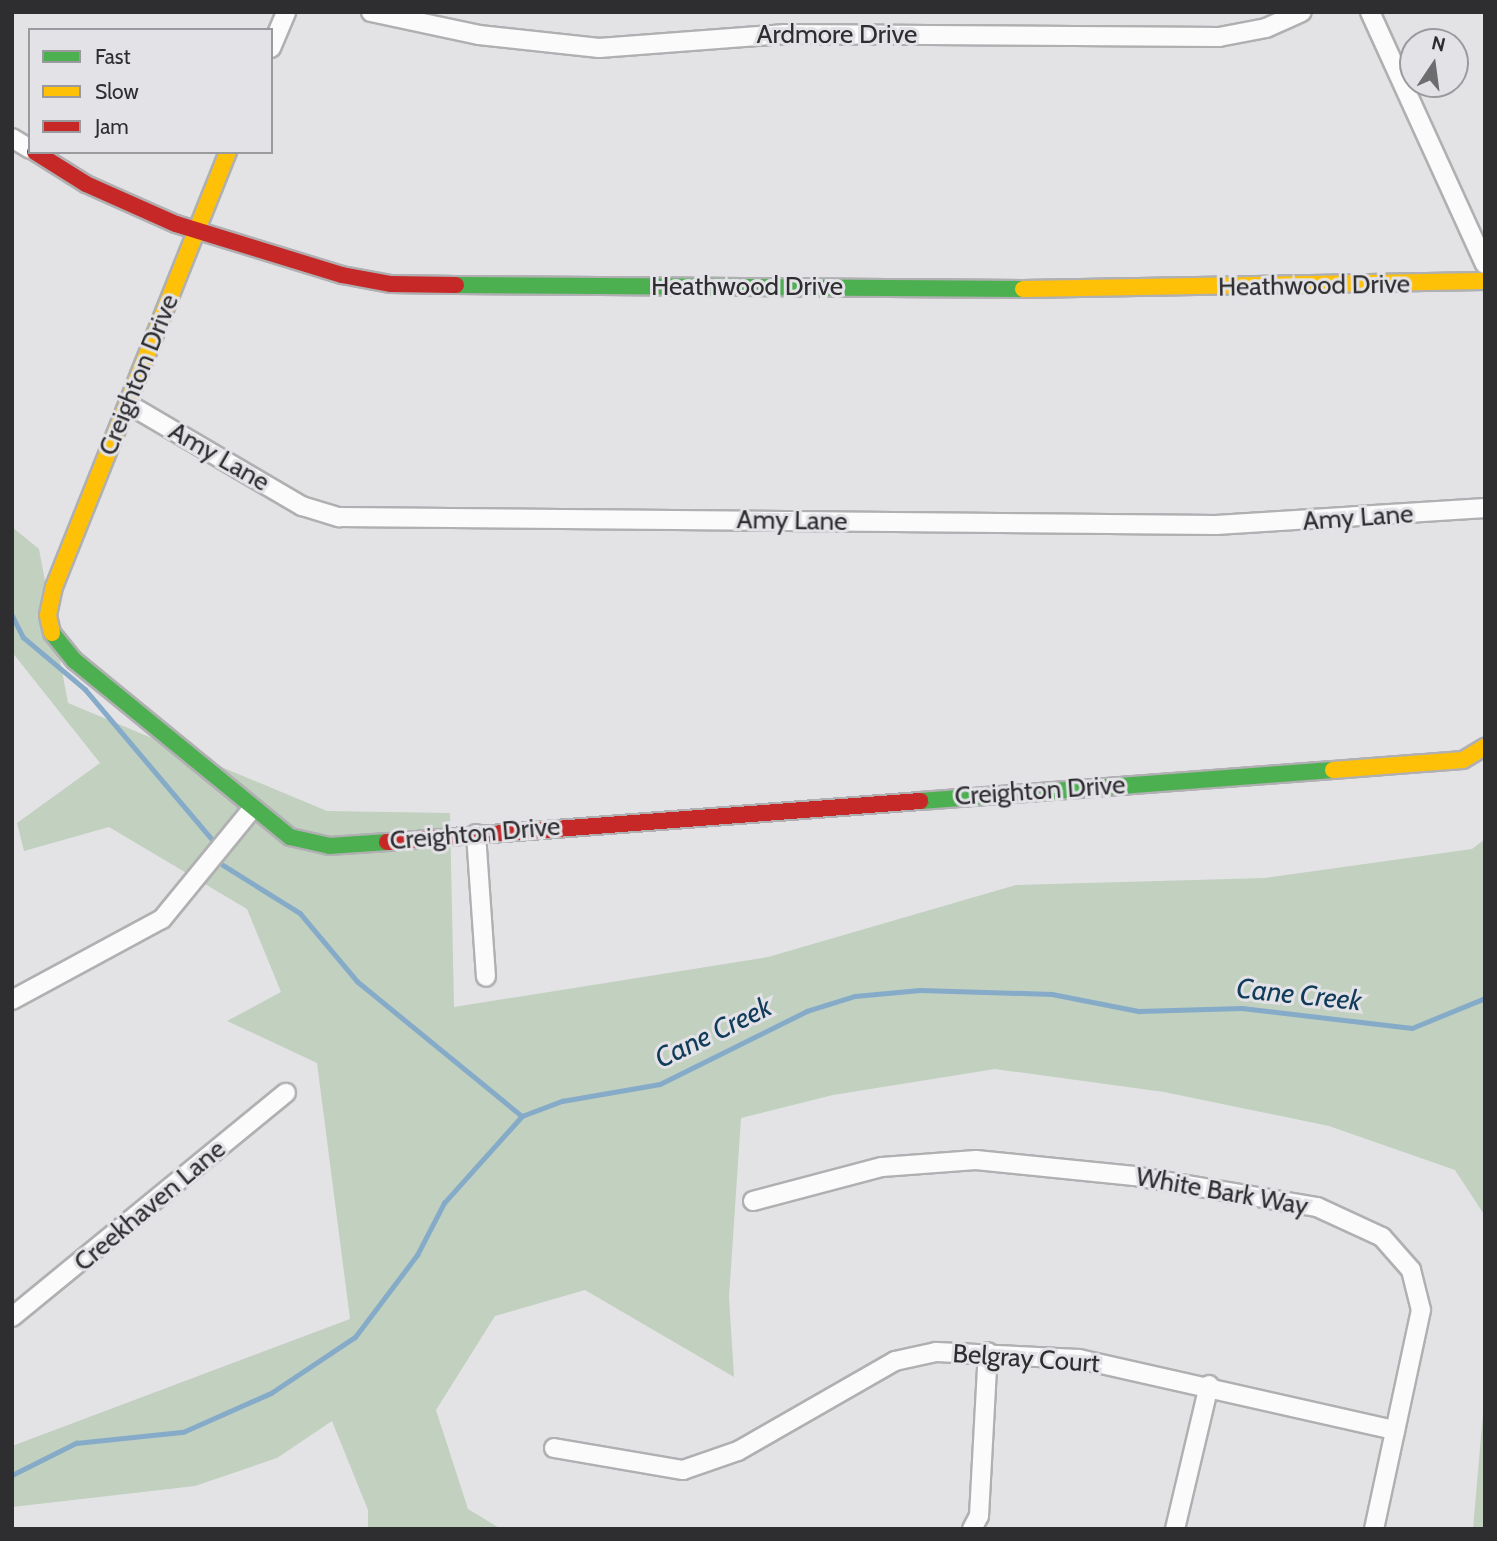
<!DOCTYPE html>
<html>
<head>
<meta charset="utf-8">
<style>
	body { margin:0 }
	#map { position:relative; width:1497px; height:1541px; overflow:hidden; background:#e3e3e6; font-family:Cabin,sans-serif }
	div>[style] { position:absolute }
	.green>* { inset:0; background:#c1d0bf }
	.stream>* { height:4.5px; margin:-2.25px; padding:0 2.25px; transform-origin:2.25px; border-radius:2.25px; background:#85abc9 }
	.roads { filter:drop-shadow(2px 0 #b0b0b2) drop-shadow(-2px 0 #b0b0b2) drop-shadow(0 2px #b0b0b2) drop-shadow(0 -2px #b0b0b2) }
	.street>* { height:18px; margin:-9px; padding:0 9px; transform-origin:9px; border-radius:9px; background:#fbfbfb }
	.fast>* { height:16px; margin:-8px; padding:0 8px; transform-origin:8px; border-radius:8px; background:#4caf50 }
	.slow>* { height:16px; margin:-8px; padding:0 8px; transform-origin:8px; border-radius:8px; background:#ffc107 }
	.jam>* { height:16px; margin:-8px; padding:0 8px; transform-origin:8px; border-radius:8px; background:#c62828 }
	span { translate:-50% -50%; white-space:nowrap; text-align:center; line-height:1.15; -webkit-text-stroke:6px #e2e2e7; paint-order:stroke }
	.street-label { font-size:26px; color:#2e2e30 }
	.water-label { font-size:28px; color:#103b59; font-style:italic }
	.frame { position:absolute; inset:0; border:14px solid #2e2e30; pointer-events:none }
	.legend { position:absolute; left:28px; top:28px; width:245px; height:126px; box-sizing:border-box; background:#e2e2e7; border:2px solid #9a9a9e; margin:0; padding:9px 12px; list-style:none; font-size:21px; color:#2e2e30 }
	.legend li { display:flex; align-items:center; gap:14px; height:35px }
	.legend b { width:35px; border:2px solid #9a9a9e }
	.north { position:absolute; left:1399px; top:28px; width:70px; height:70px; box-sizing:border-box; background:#e2e2e7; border:2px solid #9a9a9e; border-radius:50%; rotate:13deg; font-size:19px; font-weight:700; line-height:28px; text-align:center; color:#2e2e30 }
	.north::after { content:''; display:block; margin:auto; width:24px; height:32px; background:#6d6d70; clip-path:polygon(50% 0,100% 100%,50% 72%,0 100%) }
</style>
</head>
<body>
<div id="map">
	<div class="green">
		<div style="clip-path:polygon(12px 527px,39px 549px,68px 703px,327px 811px,450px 813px,454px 1007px,768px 957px,1016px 885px,1265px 878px,1472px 849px,1485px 839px,1485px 1216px,1455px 1170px,1329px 1126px,1164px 1092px,995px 1069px,833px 1095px,741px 1118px,729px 1297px,734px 1377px,585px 1290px,495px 1316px,436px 1410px,468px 1509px,501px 1529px,368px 1529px,368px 1510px,332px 1421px,277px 1458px,195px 1486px,12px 1507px,12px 1446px,350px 1319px,317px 1063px,227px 1021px,281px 992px,247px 909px,109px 827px,24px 851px,17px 823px,100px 763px,12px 652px)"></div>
		<div style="clip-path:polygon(1485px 1391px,1485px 1529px,1473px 1529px)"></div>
	</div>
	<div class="stream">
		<div style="left:12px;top:615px;width:25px;rotate:63deg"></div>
		<div style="left:23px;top:637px;width:81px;rotate:40deg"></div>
		<div style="left:85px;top:689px;width:195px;rotate:49.8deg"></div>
		<div style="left:223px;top:865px;width:91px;rotate:31.9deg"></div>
		<div style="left:300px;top:913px;width:89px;rotate:50deg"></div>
		<div style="left:357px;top:981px;width:213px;rotate:39.3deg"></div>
		<div style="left:12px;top:1475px;width:72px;rotate:-26.6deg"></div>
		<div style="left:76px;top:1443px;width:108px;rotate:-5.9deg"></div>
		<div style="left:183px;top:1432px;width:96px;rotate:-23.9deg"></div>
		<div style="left:271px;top:1393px;width:101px;rotate:-33.7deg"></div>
		<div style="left:355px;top:1337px;width:103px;rotate:-52.9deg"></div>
		<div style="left:417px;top:1255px;width:59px;rotate:-62.6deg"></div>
		<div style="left:444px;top:1203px;width:117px;rotate:-48.1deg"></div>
		<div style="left:522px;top:1116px;width:43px;rotate:-20.6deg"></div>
		<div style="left:562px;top:1101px;width:99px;rotate:-9.8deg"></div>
		<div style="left:660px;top:1084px;width:164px;rotate:-26.4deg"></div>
		<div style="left:807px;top:1011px;width:50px;rotate:-17.4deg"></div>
		<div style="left:855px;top:996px;width:65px;rotate:-5.3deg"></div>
		<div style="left:920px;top:990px;width:132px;rotate:1.7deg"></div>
		<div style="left:1052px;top:994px;width:89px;rotate:11.1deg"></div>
		<div style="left:1139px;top:1011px;width:103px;rotate:-1.7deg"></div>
		<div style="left:1242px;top:1008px;width:171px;rotate:6.7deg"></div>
		<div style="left:1412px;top:1028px;width:79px;rotate:-22.3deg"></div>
	</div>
	<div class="roads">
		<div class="street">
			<div style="left:371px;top:12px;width:110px;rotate:12deg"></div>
			<div style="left:479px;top:35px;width:121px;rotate:6.2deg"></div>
			<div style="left:599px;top:48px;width:187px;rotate:-4.3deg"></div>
			<div style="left:785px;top:34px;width:434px;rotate:0.4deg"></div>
			<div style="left:1219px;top:37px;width:48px;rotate:-10.8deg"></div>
			<div style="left:1266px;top:28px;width:39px;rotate:-24deg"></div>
			<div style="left:1370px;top:12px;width:277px;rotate:65.5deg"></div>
			<div style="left:271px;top:48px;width:39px;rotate:-67deg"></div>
			<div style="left:12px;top:138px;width:21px;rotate:31deg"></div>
			<div style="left:128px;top:404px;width:202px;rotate:30.4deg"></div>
			<div style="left:302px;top:506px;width:39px;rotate:17deg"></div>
			<div style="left:339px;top:517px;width:877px;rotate:0.52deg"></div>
			<div style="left:1216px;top:525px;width:270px;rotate:-3.6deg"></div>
			<div style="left:476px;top:834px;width:143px;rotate:86deg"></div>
			<div style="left:12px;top:1000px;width:170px;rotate:-28.4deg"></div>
			<div style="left:162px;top:919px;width:142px;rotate:-50.7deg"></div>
			<div style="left:753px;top:1201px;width:133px;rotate:-14.8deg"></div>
			<div style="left:882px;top:1167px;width:94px;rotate:-4.3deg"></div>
			<div style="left:976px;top:1160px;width:159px;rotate:5.8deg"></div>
			<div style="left:1134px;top:1176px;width:186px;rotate:9.6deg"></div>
			<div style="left:1317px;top:1207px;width:72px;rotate:24.8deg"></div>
			<div style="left:1382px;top:1237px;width:44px;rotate:48.7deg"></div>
			<div style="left:1411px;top:1270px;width:41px;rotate:76deg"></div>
			<div style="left:1421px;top:1310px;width:224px;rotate:102.1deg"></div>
			<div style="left:12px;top:1317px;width:354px;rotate:-39.3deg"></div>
			<div style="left:554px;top:1448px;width:131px;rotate:9.7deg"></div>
			<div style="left:683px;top:1470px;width:58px;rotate:-19.1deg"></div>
			<div style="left:738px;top:1451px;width:181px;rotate:-29.8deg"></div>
			<div style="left:895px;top:1361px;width:42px;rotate:-12.4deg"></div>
			<div style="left:936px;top:1352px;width:143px;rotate:2.8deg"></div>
			<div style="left:1079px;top:1359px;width:324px;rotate:12.7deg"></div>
			<div style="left:972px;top:1529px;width:15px;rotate:-62deg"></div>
			<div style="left:979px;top:1516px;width:164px;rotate:-86.9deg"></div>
			<div style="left:1175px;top:1529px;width:148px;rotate:-76.7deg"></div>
		</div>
		<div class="fast">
			<div style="left:456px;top:285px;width:567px;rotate:0.4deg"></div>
			<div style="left:52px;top:633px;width:36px;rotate:51deg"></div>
			<div style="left:75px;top:661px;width:278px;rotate:39.3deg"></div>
			<div style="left:290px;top:837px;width:41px;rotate:12.7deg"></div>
			<div style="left:330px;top:846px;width:57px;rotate:-4deg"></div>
			<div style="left:920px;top:801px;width:414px;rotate:-4.3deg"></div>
		</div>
		<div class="slow">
			<div style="left:1023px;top:289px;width:462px;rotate:-1deg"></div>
			<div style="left:52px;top:633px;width:18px;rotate:-103deg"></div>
			<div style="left:48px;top:615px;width:29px;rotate:-78deg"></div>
			<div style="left:54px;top:587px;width:469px;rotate:-68.2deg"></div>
			<div style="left:1333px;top:770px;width:130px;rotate:-4.4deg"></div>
			<div style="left:1463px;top:760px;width:26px;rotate:-31deg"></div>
		</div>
		<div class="jam">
			<div style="left:35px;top:152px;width:60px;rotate:32.1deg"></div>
			<div style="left:86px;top:184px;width:98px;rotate:24deg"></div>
			<div style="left:176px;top:224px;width:174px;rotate:17.1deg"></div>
			<div style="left:342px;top:275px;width:50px;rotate:10.4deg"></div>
			<div style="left:391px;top:284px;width:65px;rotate:0.9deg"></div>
			<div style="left:387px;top:842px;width:535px;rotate:-4.4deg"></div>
		</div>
	</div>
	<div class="street-label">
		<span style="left:837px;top:35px">Ardmore Drive</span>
		<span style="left:1314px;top:286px;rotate:-1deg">Heathwood Drive</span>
		<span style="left:747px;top:287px">Heathwood Drive</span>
		<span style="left:139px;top:375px;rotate:-68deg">Creighton Drive</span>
		<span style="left:219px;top:457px;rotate:30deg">Amy Lane</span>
		<span style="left:1358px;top:518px;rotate:-4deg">Amy Lane</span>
		<span style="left:792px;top:521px;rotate:1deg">Amy Lane</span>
		<span style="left:1040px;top:791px;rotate:-4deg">Creighton Drive</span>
		<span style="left:475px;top:834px;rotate:-5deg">Creighton Drive</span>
		<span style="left:1222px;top:1192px;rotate:10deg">White Bark Way</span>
		<span style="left:150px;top:1206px;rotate:-40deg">Creekhaven Lane</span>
		<span style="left:1026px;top:1359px;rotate:4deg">Belgray Court</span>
	</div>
	<div class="water-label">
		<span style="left:1299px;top:994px;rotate:6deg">Cane Creek</span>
		<span style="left:713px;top:1032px;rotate:-26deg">Cane Creek</span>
	</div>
	<div class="frame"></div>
	<ul class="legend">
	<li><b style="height:9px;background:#4caf50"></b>Fast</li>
	<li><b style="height:9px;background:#ffc107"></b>Slow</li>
	<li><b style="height:9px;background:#c62828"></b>Jam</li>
	</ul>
	<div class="north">N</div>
</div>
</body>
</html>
